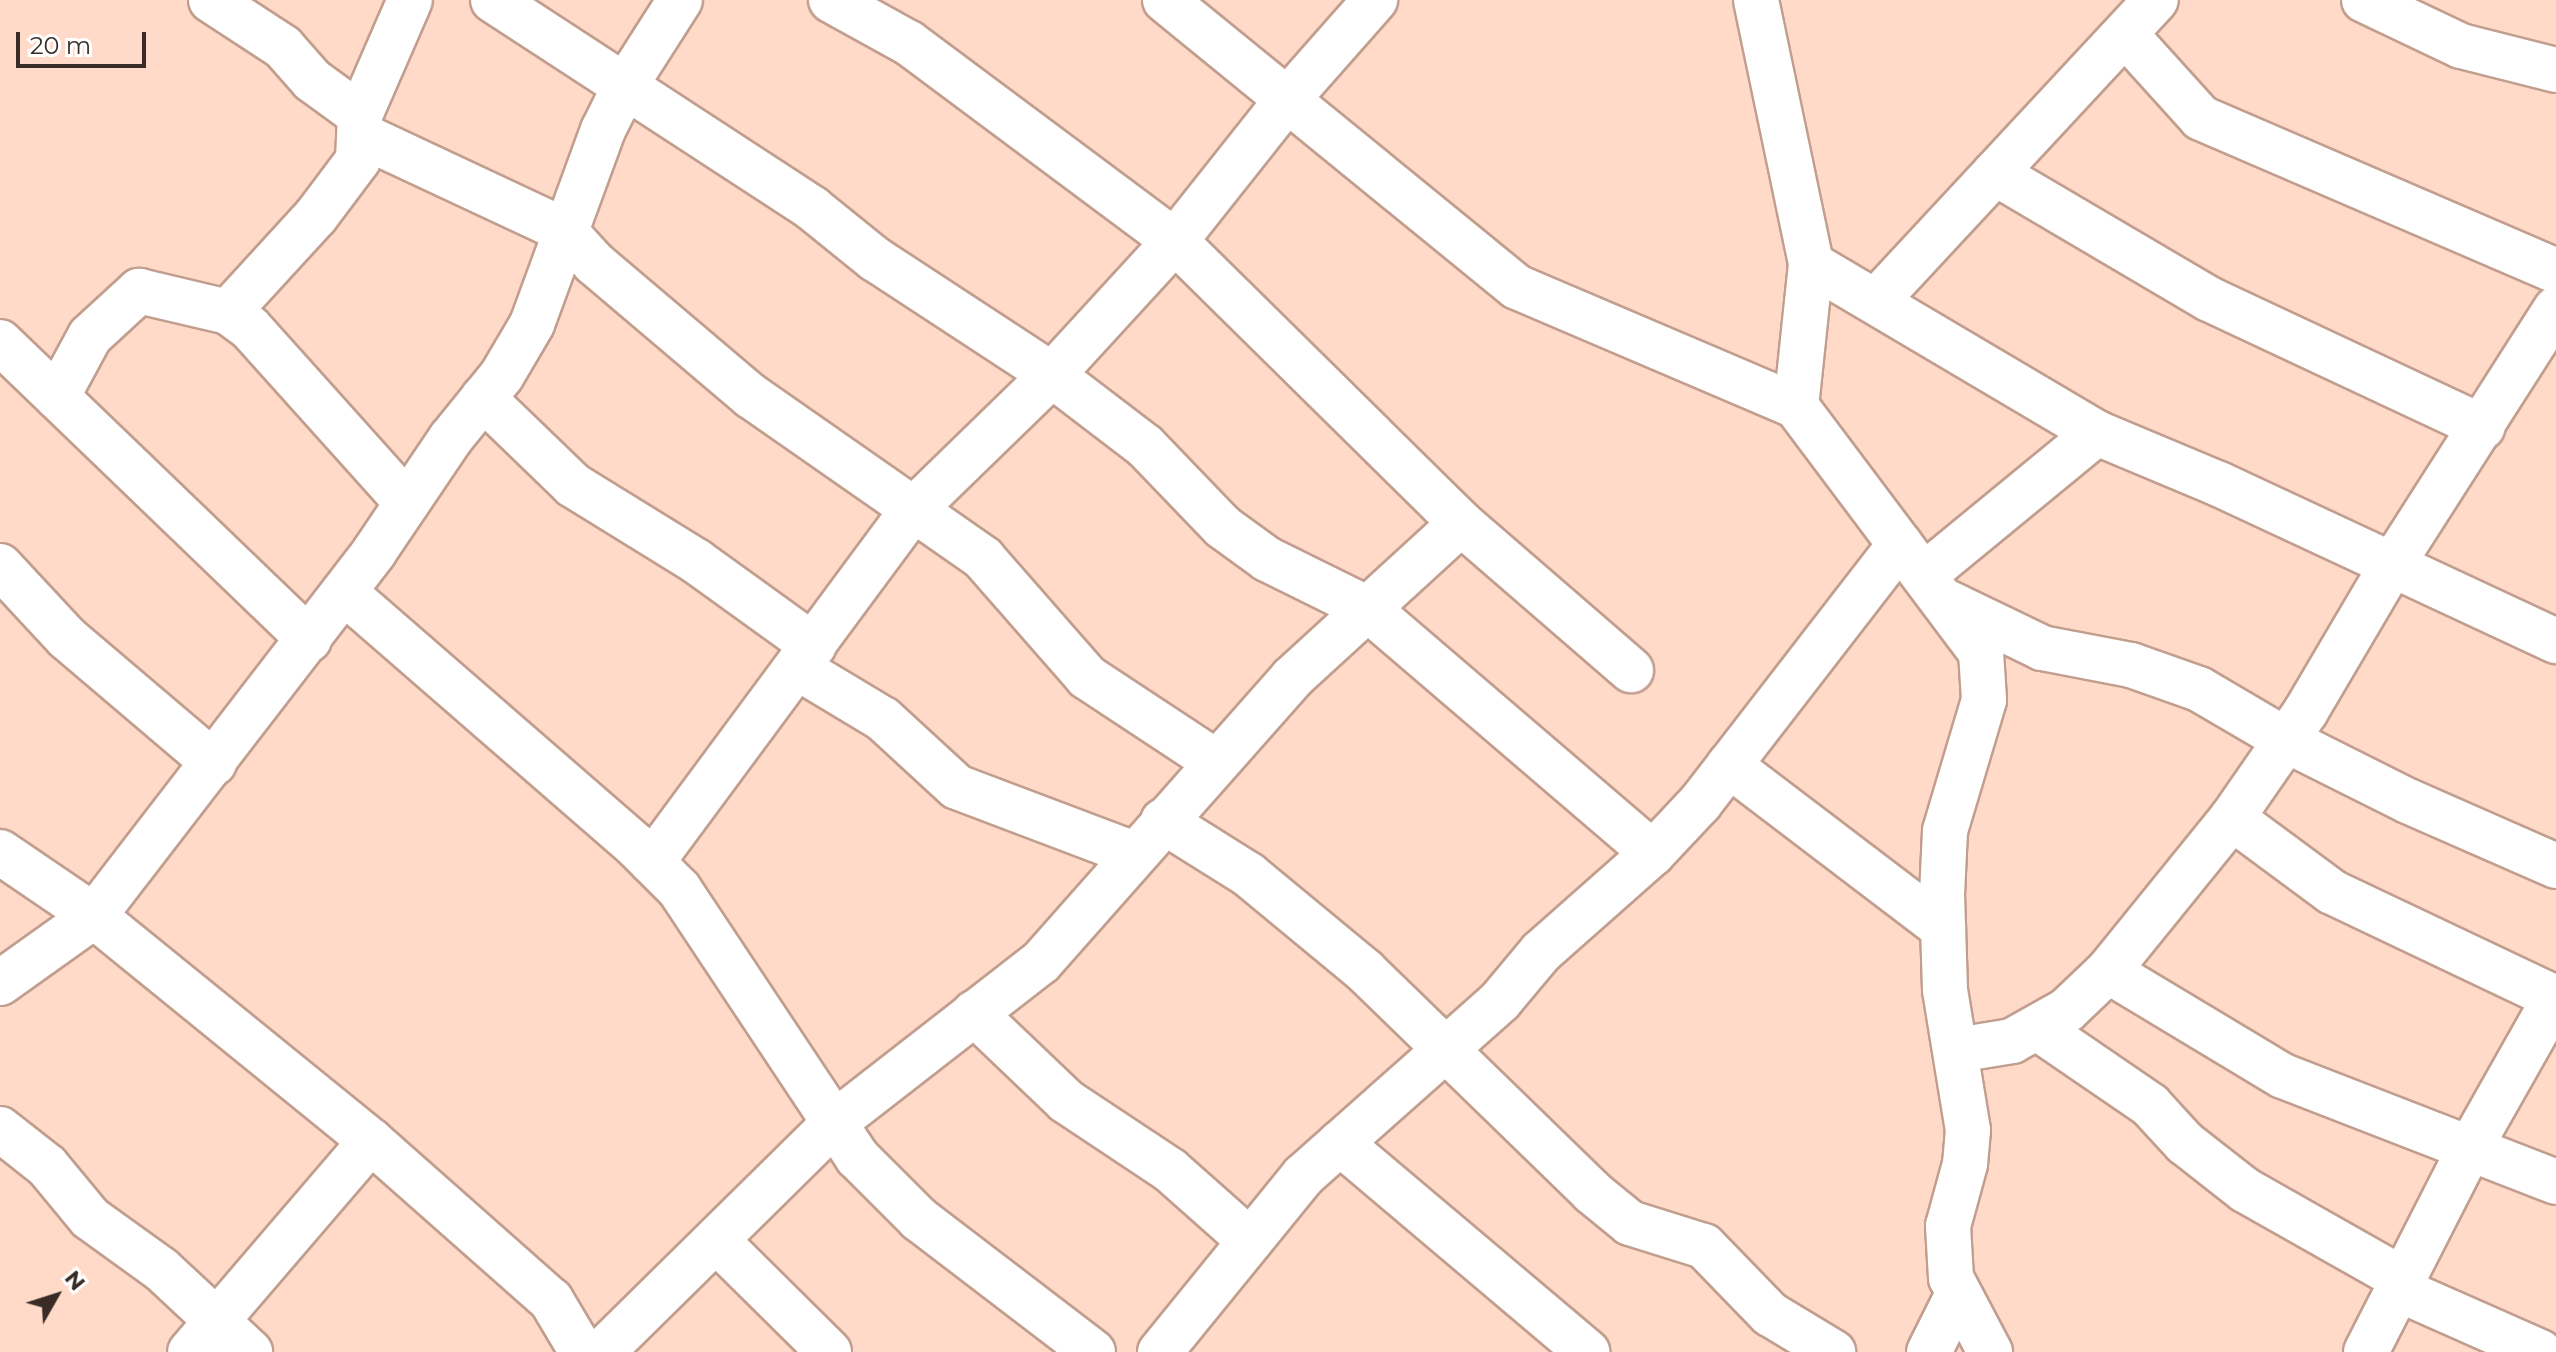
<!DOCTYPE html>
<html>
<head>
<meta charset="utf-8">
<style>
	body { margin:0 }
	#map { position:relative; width:2556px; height:1352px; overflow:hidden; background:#ffdac9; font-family:Montserrat,sans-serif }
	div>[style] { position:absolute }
	.roads { filter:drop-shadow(2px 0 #c19e8e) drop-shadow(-2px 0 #c19e8e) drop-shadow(0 2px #c19e8e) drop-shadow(0 -2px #c19e8e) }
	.street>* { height:44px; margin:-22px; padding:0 22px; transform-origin:22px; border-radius:22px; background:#fff }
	span { translate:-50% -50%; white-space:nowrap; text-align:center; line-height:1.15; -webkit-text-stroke:7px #fff; paint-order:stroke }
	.north { position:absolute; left:16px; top:1256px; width:80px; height:80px; -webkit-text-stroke:6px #fff; paint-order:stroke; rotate:51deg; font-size:22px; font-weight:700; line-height:32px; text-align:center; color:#392b25 }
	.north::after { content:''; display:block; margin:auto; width:28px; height:36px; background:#392b25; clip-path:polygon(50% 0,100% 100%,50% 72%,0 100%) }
	.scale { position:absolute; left:16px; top:32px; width:130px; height:36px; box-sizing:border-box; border:4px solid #392b25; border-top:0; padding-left:10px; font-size:24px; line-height:28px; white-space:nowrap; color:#392b25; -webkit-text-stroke:6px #fff; paint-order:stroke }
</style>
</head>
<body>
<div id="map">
	<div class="roads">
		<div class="street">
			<div style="left:211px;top:0;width:86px;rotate:33.1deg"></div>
			<div style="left:283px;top:47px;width:44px;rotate:48.7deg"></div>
			<div style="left:312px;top:80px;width:59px;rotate:36.1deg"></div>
			<div style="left:493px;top:0;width:382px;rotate:33.1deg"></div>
			<div style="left:813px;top:209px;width:80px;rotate:38.9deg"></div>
			<div style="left:875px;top:259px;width:212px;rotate:33.2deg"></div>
			<div style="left:1052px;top:375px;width:117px;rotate:37.4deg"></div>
			<div style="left:1145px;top:446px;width:112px;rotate:46.1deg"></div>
			<div style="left:1223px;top:527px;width:54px;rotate:36deg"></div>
			<div style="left:1267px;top:559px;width:113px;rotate:26.3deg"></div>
			<div style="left:1368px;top:609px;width:375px;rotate:40.6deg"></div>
			<div style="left:831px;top:0;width:89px;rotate:28.9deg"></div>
			<div style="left:909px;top:43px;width:332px;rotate:36.7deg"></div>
			<div style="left:1175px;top:241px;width:402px;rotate:44.6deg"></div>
			<div style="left:1461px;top:523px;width:225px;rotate:40.9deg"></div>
			<div style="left:1165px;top:0;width:454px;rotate:39.2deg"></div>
			<div style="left:1517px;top:287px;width:303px;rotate:23.1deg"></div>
			<div style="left:1756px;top:0;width:270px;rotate:78.2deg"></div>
			<div style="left:1811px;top:264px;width:143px;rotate:96deg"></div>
			<div style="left:1796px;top:406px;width:308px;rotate:53.1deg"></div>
			<div style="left:1981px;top:652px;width:48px;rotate:86.4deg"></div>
			<div style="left:1984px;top:700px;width:137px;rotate:106.6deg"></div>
			<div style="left:1945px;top:831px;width:63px;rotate:92.7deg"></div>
			<div style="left:1942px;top:894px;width:96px;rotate:88.2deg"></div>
			<div style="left:1945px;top:990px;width:142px;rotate:80.7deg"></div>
			<div style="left:1968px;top:1130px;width:34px;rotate:95deg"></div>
			<div style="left:1965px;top:1164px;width:64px;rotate:105.3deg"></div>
			<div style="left:1948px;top:1226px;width:52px;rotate:86.7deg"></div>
			<div style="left:1951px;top:1278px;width:84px;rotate:62.2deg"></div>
			<div style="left:2364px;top:0;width:107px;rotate:25.4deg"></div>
			<div style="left:2461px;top:46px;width:98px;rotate:14.2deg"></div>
			<div style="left:2127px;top:36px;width:110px;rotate:47.9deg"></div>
			<div style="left:2201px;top:118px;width:387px;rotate:23.3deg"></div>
			<div style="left:363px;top:136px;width:222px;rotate:25.1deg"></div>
			<div style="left:564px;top:230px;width:45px;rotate:47.7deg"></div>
			<div style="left:594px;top:263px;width:206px;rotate:40.3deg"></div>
			<div style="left:751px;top:396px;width:283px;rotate:34.9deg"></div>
			<div style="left:983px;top:558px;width:158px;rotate:48.8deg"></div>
			<div style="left:1087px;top:677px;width:154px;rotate:33.4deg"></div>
			<div style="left:1995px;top:173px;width:248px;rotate:30.5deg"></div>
			<div style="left:2209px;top:299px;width:302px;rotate:25.1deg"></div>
			<div style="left:1811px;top:264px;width:332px;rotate:30.6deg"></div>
			<div style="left:2097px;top:433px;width:132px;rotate:22.7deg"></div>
			<div style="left:2219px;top:484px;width:372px;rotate:25deg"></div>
			<div style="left:1876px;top:301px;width:411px;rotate:-47.1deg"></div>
			<div style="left:228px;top:312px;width:130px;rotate:-47.5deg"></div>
			<div style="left:316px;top:216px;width:70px;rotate:-53.1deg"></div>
			<div style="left:358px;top:160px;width:45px;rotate:-87.5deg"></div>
			<div style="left:360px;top:115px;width:125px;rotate:-66.5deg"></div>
			<div style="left:0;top:342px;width:429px;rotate:43.9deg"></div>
			<div style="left:57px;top:397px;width:69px;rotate:-61.6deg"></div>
			<div style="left:90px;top:336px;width:67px;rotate:-42.6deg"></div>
			<div style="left:139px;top:291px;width:91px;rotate:13.3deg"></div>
			<div style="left:228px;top:312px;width:27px;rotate:36deg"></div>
			<div style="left:250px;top:328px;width:235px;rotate:48.1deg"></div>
			<div style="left:483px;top:398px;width:125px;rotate:44deg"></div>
			<div style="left:573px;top:485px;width:145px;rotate:31.7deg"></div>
			<div style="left:696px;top:561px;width:145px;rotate:35.8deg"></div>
			<div style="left:0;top:566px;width:98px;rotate:47.1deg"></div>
			<div style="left:67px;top:638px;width:193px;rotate:40.4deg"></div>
			<div style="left:1924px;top:575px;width:224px;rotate:-39.4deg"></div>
			<div style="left:344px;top:592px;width:387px;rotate:41deg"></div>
			<div style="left:636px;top:846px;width:61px;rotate:45deg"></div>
			<div style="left:679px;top:889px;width:322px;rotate:56.4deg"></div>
			<div style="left:857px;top:1157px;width:88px;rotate:45deg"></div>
			<div style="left:919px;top:1219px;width:219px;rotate:37.4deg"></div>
			<div style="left:1947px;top:602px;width:106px;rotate:25.8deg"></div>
			<div style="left:2042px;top:648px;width:91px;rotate:10.8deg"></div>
			<div style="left:2131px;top:665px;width:72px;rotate:19.4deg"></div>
			<div style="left:2199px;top:689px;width:101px;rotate:30.4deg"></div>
			<div style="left:2286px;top:740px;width:136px;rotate:26.6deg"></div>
			<div style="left:2408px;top:801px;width:162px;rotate:23.7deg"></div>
			<div style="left:798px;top:668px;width:99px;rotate:31deg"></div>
			<div style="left:883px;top:719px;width:100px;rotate:42.6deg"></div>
			<div style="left:957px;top:787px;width:189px;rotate:20.7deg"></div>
			<div style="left:1729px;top:765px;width:269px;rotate:37.3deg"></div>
			<div style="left:2232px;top:818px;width:124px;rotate:36.5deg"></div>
			<div style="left:2332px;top:892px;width:247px;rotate:25.4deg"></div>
			<div style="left:1163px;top:821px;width:102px;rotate:32.1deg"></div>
			<div style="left:1249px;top:875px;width:151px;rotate:39.6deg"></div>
			<div style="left:1365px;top:971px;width:317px;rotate:44.2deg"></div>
			<div style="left:1592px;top:1192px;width:49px;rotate:39.2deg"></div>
			<div style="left:1630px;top:1223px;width:77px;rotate:17.3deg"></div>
			<div style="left:1704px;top:1246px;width:95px;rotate:45.9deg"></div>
			<div style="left:1770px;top:1314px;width:74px;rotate:31.1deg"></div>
			<div style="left:0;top:852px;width:114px;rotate:34.2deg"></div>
			<div style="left:94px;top:916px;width:357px;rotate:39.1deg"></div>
			<div style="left:371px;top:1141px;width:240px;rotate:41.5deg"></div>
			<div style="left:551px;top:1300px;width:61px;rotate:59.2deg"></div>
			<div style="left:652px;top:862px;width:435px;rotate:-53.5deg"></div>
			<div style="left:911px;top:512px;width:197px;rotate:-44.2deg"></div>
			<div style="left:1052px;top:375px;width:182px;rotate:-47.5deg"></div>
			<div style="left:1175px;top:241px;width:179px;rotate:-51.6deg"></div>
			<div style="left:1286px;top:101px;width:135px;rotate:-48.6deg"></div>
			<div style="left:2108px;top:971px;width:204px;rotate:31deg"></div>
			<div style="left:2283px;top:1076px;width:293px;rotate:21.2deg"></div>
			<div style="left:0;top:983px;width:115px;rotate:-35.5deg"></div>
			<div style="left:94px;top:916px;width:459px;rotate:-52.4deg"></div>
			<div style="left:374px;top:552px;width:138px;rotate:-56deg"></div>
			<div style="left:451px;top:438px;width:81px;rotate:-51deg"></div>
			<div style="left:502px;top:375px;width:59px;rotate:-59.5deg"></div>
			<div style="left:532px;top:324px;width:207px;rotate:-69.9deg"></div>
			<div style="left:603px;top:130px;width:49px;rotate:-63.4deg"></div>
			<div style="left:625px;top:86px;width:102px;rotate:-57.4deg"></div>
			<div style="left:974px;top:1013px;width:127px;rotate:43.7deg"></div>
			<div style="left:1066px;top:1101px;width:125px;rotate:33.6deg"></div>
			<div style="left:1170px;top:1170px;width:107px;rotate:41.6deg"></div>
			<div style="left:2039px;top:1029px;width:135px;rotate:34.4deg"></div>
			<div style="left:2150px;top:1105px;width:52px;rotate:47.4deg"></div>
			<div style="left:2185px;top:1143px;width:76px;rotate:38.1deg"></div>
			<div style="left:2245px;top:1190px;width:183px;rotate:29.5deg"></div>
			<div style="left:1957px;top:1050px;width:56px;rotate:-9.3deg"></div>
			<div style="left:2012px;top:1041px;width:63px;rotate:-29.4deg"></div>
			<div style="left:2067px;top:1010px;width:57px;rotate:-43.6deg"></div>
			<div style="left:2108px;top:971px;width:197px;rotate:-51deg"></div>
			<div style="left:2232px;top:818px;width:130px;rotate:-55.3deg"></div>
			<div style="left:2306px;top:711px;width:169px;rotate:-59.5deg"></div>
			<div style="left:2392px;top:565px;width:304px;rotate:-57.4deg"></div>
			<div style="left:0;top:1129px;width:60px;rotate:38.2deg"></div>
			<div style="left:47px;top:1166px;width:67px;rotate:50.4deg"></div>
			<div style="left:90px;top:1218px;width:87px;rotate:35.7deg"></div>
			<div style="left:161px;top:1269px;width:122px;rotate:43deg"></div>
			<div style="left:1340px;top:1143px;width:324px;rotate:40.2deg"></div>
			<div style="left:716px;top:1240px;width:159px;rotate:44.7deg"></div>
			<div style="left:2400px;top:1290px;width:153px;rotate:23.9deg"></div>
			<div style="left:190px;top:1352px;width:278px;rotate:-49.4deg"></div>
			<div style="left:602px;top:1352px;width:326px;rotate:-44.6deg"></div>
			<div style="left:834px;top:1123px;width:262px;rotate:-37.9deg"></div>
			<div style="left:1041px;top:962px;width:379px;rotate:-48.5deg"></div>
			<div style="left:1292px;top:678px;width:229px;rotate:-42.5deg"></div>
			<div style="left:1160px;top:1352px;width:227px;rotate:-50.9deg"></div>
			<div style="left:1303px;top:1176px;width:264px;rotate:-41.6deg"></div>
			<div style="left:1500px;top:1001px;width:64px;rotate:-50.1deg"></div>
			<div style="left:1541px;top:952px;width:149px;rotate:-41.5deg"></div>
			<div style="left:1653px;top:853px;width:69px;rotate:-46.8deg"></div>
			<div style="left:1700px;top:803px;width:327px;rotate:-52.3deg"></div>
			<div style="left:1929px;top:1352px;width:63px;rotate:-63.4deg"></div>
			<div style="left:2366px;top:1352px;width:229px;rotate:-63deg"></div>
			<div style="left:2470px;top:1148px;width:175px;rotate:-60.5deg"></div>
		</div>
	</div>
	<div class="north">N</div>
	<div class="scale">20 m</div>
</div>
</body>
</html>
